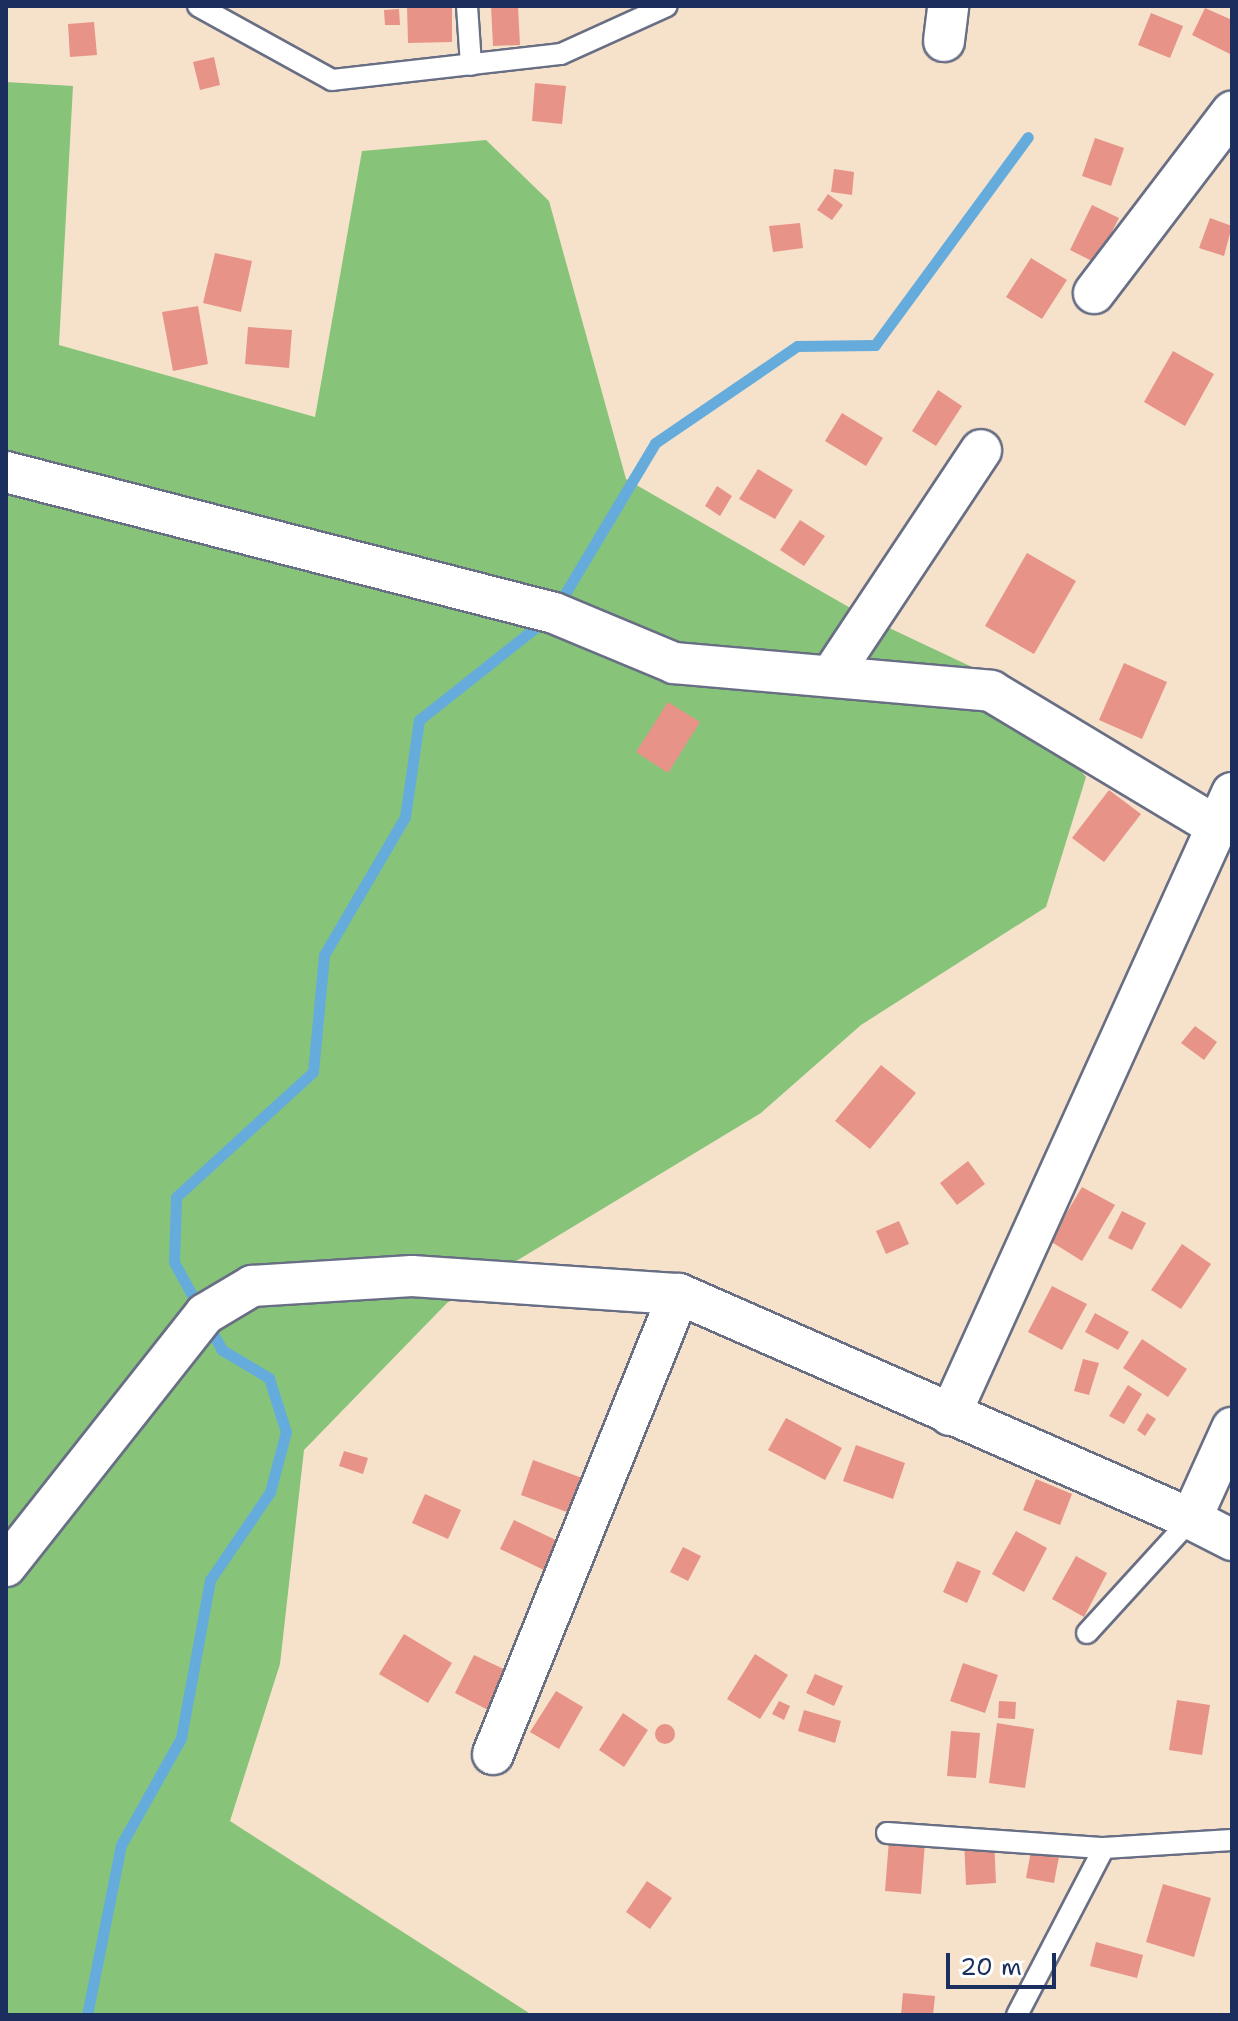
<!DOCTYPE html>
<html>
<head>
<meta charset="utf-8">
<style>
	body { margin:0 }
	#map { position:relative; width:1238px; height:2021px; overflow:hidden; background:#f6e2cb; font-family:"Shantell Sans",sans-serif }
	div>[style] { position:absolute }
	.green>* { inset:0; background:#87c47a }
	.stream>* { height:11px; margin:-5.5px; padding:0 5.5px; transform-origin:5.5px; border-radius:5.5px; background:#65acdc }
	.building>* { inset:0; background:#e79388 }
	.round { border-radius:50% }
	.roads { filter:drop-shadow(2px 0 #686e84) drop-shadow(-2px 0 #686e84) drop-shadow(0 2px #686e84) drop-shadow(0 -2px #686e84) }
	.lane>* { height:20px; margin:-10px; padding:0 10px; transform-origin:10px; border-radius:10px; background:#fff }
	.street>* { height:40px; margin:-20px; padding:0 20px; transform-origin:20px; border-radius:20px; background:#fff }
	span { translate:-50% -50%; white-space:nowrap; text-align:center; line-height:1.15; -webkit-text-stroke:8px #fff; paint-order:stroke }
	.frame { position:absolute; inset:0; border:8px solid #1b2f5e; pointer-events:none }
	.scale { position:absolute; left:946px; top:1953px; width:110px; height:36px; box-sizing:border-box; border:4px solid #1b2f5e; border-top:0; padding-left:10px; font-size:24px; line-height:28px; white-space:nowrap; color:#1b2f5e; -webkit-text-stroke:6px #fff; paint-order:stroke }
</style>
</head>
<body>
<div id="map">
	<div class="green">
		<div style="clip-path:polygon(6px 82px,73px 86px,59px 345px,315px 417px,362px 151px,486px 140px,549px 201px,626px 479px,866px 617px,1008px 684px,1086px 777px,1046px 907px,861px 1025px,761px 1113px,447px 1303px,304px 1450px,280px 1664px,230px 1821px,532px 2015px,6px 2015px)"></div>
	</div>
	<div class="stream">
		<div style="left:557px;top:607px;width:191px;rotate:-59.1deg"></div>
		<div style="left:655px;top:443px;width:172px;rotate:-34.3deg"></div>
		<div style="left:797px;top:346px;width:78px;rotate:-0.7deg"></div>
		<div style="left:875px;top:345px;width:258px;rotate:-53.7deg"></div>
		<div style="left:87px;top:2015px;width:173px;rotate:-78.7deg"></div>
		<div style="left:121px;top:1845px;width:123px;rotate:-60.7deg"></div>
		<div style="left:181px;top:1738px;width:161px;rotate:-79.6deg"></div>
		<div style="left:210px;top:1580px;width:107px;rotate:-55.7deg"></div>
		<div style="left:270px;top:1492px;width:62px;rotate:-75.1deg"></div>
		<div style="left:286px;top:1432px;width:57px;rotate:-107.5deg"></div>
		<div style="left:269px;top:1378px;width:55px;rotate:-149.2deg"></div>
		<div style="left:222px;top:1350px;width:100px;rotate:-118.6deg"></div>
		<div style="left:174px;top:1262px;width:65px;rotate:-88.2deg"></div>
		<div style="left:176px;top:1197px;width:185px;rotate:-42.4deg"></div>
		<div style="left:313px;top:1072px;width:118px;rotate:-84.6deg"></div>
		<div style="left:324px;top:955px;width:160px;rotate:-59.6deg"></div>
		<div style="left:405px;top:817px;width:98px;rotate:-81.8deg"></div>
		<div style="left:419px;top:720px;width:161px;rotate:-38.4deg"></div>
	</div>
	<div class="building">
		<div style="clip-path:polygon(407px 6px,452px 6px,452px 42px,408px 43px)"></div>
		<div style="clip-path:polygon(491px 6px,518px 6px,520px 45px,493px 46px)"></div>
		<div style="clip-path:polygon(1205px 8px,1232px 20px,1232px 55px,1192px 35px)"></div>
		<div style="clip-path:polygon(399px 9px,400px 25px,385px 25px,384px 10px)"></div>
		<div style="clip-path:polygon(1151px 13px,1183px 26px,1170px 58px,1138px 45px)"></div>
		<div style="clip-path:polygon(94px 22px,97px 55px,70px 57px,68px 24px)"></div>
		<div style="clip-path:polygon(214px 57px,220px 85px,200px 90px,193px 62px)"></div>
		<div style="clip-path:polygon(535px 83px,566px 86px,562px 124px,532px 121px)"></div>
		<div style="clip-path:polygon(1095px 138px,1124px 148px,1111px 186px,1082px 176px)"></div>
		<div style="clip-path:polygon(834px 169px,854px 172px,852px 195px,831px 192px)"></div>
		<div style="clip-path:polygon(828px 194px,843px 205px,832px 220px,817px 210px)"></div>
		<div style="clip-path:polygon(1092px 205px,1119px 218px,1096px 263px,1070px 250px)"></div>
		<div style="clip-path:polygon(1210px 218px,1232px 226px,1224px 256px,1199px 248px)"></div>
		<div style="clip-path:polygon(800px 223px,803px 248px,773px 252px,769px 226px)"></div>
		<div style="clip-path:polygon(215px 253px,252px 261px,241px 312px,203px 303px)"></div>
		<div style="clip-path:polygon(1031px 258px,1067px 280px,1042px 319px,1006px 297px)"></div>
		<div style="clip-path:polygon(198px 306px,208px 364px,173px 371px,162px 312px)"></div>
		<div style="clip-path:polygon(248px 327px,292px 330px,289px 368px,245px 364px)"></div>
		<div style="clip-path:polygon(1173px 351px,1214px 374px,1185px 426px,1144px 402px)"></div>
		<div style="clip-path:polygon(938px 390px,962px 406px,936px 446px,912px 431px)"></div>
		<div style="clip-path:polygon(842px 413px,883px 438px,866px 466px,825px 441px)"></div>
		<div style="clip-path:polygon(758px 469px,793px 490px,775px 519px,739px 499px)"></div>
		<div style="clip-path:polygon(717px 486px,732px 496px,720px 516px,705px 506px)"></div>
		<div style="clip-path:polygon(800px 520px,825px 536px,804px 566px,780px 550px)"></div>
		<div style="clip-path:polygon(1027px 553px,1076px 581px,1034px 654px,985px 626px)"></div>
		<div style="clip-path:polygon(1124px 663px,1167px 682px,1142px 739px,1099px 720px)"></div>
		<div style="clip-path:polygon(668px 702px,700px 722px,668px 773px,636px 752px)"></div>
		<div style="clip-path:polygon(1109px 790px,1141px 814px,1104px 862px,1072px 838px)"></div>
		<div style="clip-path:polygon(1195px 1026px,1217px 1042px,1204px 1060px,1181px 1043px)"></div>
		<div style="clip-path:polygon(881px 1065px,916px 1093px,870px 1149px,835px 1121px)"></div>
		<div style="clip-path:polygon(968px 1161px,985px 1184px,957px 1205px,940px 1183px)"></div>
		<div style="clip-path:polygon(1082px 1187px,1115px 1205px,1082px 1261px,1050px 1241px)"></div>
		<div style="clip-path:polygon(1122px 1211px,1146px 1223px,1132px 1250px,1108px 1238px)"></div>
		<div style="clip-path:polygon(899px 1221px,909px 1244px,886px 1254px,876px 1231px)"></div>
		<div style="clip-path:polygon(1182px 1244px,1211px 1264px,1181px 1309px,1151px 1290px)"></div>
		<div style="clip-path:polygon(1052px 1286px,1087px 1304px,1062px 1350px,1028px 1332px)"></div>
		<div style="clip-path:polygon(1095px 1313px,1129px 1332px,1118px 1350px,1085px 1332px)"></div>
		<div style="clip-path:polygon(1142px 1339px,1187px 1369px,1168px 1397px,1123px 1368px)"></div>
		<div style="clip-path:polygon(1083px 1359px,1099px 1363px,1089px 1395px,1074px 1391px)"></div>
		<div style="clip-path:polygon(1128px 1385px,1142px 1394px,1124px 1424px,1109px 1416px)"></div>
		<div style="clip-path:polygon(1147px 1413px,1156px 1419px,1145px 1436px,1137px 1430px)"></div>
		<div style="clip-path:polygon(786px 1418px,842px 1448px,825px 1480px,768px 1450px)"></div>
		<div style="clip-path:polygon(856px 1445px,905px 1463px,893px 1499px,843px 1481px)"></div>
		<div style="clip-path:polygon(344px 1451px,368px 1458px,363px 1474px,339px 1466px)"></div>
		<div style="clip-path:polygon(533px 1460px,585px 1479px,572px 1514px,521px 1495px)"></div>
		<div style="clip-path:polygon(1036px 1479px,1072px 1494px,1060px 1525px,1023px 1510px)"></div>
		<div style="clip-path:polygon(425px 1494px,461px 1510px,448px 1539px,412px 1523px)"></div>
		<div style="clip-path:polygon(514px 1520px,562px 1543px,548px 1572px,500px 1549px)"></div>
		<div style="clip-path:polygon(1016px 1531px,1047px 1548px,1024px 1592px,992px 1574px)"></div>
		<div style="clip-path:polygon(683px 1547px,701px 1556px,688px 1581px,670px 1572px)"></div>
		<div style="clip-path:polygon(1076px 1556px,1107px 1573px,1084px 1617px,1052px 1599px)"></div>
		<div style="clip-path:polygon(957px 1561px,981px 1571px,967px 1603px,943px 1592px)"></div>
		<div style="clip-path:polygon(404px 1634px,452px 1663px,428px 1703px,379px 1674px)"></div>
		<div style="clip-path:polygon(755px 1654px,788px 1675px,760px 1719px,727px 1699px)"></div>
		<div style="clip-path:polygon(474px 1655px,512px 1673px,492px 1712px,455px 1693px)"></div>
		<div style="clip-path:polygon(963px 1663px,998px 1675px,985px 1713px,950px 1701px)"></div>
		<div style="clip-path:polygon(815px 1674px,843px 1686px,834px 1706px,806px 1693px)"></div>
		<div style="clip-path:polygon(556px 1691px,583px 1707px,559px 1749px,530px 1732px)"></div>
		<div style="clip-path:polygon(1177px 1700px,1210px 1705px,1202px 1755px,1169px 1750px)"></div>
		<div style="clip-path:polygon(779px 1701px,790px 1706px,784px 1720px,772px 1714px)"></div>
		<div style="clip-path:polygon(999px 1701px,1016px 1702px,1015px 1719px,998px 1718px)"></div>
		<div style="clip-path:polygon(804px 1710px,841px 1721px,835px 1743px,798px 1731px)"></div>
		<div style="clip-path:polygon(623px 1713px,648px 1730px,624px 1767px,599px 1750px)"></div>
		<div style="clip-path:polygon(997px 1723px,1034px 1729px,1025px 1788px,989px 1783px)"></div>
		<div class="round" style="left:655px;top:1724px;width:20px;height:20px"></div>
		<div style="clip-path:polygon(951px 1731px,980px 1733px,976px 1778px,947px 1776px)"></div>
		<div style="clip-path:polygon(994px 1838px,996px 1883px,966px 1885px,964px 1839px)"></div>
		<div style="clip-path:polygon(889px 1840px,925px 1843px,921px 1894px,885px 1891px)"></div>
		<div style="clip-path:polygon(1033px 1840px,1061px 1846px,1054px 1883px,1026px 1878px)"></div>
		<div style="clip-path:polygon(647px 1881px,672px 1898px,650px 1929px,626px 1912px)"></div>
		<div style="clip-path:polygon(1163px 1884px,1211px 1898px,1194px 1957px,1146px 1942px)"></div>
		<div style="clip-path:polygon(1096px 1942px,1143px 1955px,1137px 1978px,1090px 1966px)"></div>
		<div style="clip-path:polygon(903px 1993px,935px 1996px,933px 2015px,901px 2015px)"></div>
	</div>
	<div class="roads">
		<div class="lane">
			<div style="left:198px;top:6px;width:153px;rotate:28.9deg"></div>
			<div style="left:332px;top:80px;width:230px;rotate:-6.5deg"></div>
			<div style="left:561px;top:54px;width:116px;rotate:-24.4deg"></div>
			<div style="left:467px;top:6px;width:59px;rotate:86.1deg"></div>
			<div style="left:1087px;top:1633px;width:154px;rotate:-47.6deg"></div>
			<div style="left:887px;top:1833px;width:218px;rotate:4deg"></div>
			<div style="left:1104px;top:1848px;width:128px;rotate:-3.6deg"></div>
			<div style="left:1017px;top:2015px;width:188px;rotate:-62.5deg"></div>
		</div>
		<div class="street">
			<div style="left:944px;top:41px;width:35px;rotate:-83deg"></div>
			<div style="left:1094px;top:293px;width:228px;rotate:-52.7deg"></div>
			<div style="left:6px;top:472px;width:566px;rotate:14.43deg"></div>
			<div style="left:554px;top:613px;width:130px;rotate:22.6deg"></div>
			<div style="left:674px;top:663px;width:318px;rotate:5deg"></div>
			<div style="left:991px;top:691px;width:264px;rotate:31deg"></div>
			<div style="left:831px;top:676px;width:271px;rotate:-56.4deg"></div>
			<div style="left:950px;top:1415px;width:683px;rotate:-65.61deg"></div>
			<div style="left:1191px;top:1519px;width:100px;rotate:-65.7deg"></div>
			<div style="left:6px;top:1566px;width:321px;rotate:-51.7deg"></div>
			<div style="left:205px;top:1314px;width:55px;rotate:-30.8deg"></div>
			<div style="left:252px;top:1286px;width:160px;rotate:-3.6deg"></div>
			<div style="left:412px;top:1276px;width:268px;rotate:3.9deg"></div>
			<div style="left:679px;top:1294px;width:559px;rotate:23.72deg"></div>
			<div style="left:1191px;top:1519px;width:46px;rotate:27.1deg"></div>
			<div style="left:493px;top:1754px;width:496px;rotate:-68deg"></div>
		</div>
	</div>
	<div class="frame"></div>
	<div class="scale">20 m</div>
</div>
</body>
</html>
